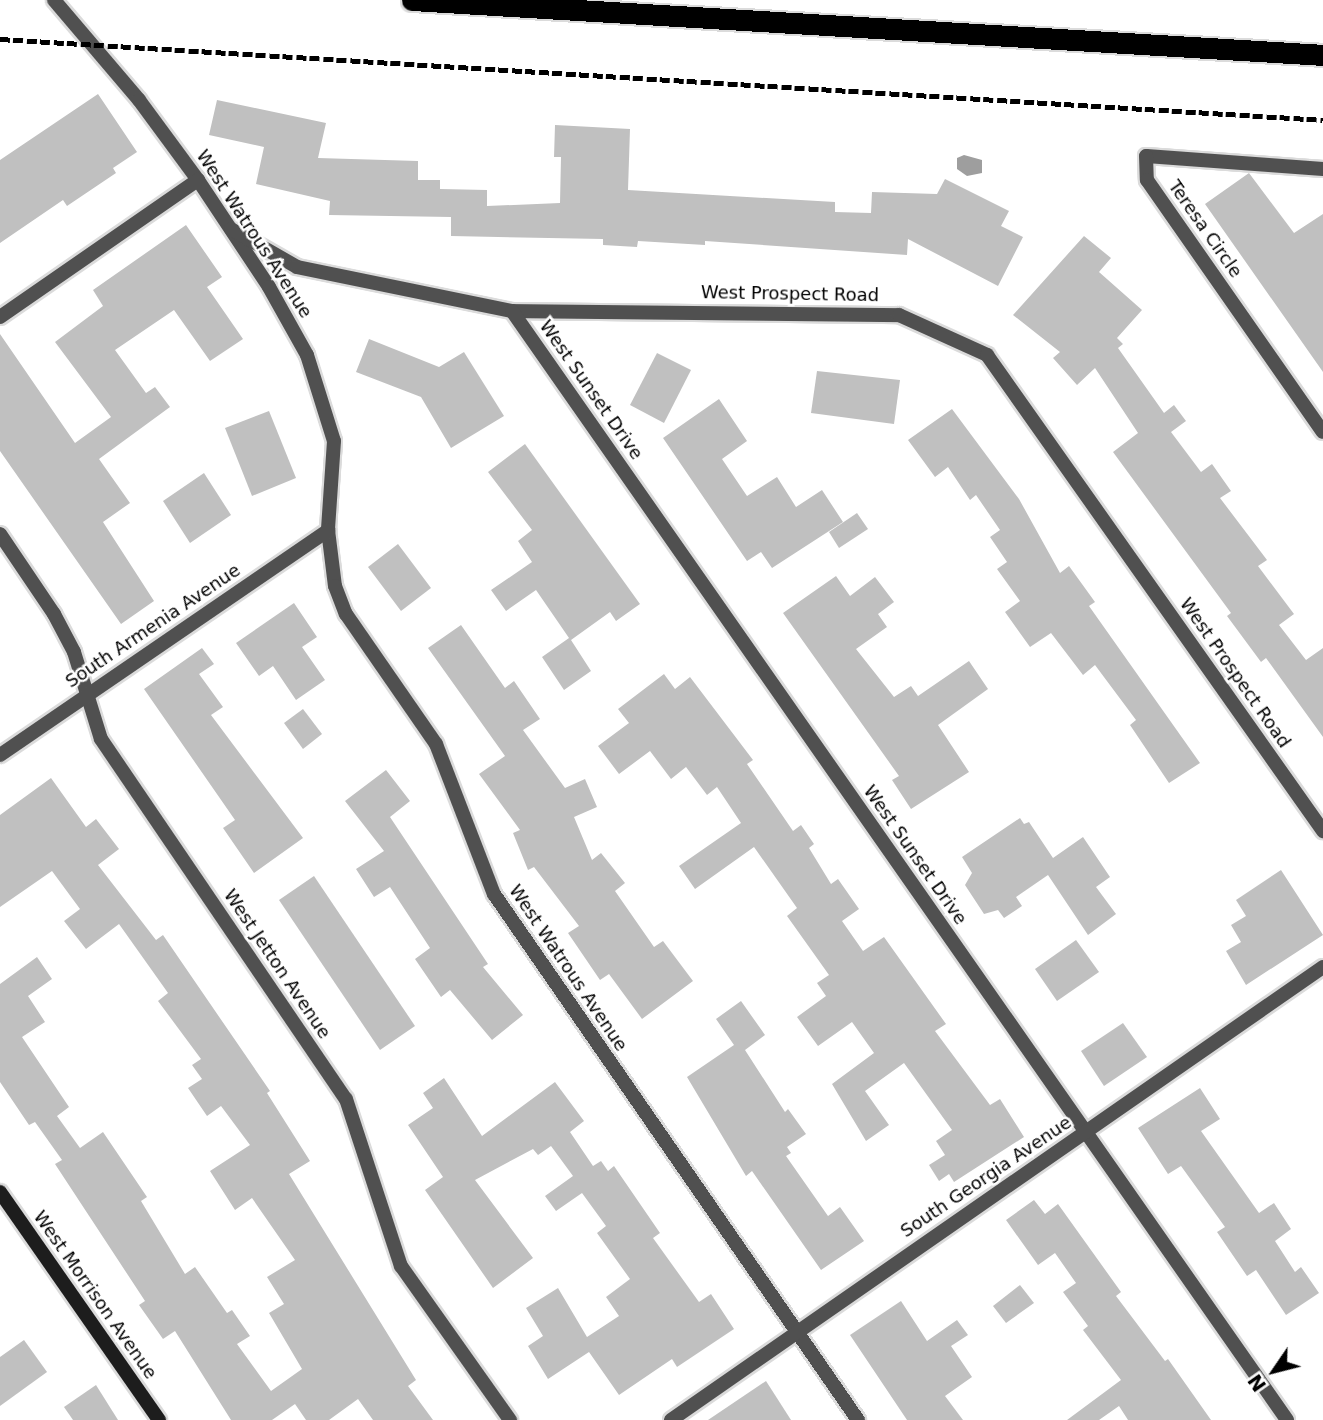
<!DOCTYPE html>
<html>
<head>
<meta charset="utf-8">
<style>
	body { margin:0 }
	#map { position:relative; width:1323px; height:1420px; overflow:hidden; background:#fff; font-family:"DejaVu Sans",sans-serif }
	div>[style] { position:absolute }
	.water>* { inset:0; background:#9e9e9e }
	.building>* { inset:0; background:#c0c0c0 }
	.roads { filter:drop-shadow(2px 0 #dbdbdb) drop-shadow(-2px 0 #dbdbdb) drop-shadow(0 2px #dbdbdb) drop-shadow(0 -2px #dbdbdb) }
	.street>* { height:14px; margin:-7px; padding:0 7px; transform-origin:7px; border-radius:7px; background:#505050 }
	.secondary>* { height:14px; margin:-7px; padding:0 7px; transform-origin:7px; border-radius:7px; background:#1d1d1d }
	.highway>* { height:21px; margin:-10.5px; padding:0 10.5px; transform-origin:10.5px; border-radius:10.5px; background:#000 }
	.rail>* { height:5px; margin-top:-2.5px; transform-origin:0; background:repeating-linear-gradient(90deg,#000 0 10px,transparent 0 13.5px) }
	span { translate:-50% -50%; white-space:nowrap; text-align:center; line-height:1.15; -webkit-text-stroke:5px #fff; paint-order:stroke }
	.street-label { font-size:18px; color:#000 }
	.north { position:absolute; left:1239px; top:1336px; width:70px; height:70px; -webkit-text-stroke:5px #fff; paint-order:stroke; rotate:235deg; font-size:19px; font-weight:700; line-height:28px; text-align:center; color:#000 }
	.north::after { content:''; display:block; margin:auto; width:24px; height:32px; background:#000; clip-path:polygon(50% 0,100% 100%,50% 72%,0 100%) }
</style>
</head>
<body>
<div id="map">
	<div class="water">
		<div style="clip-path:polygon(964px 155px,982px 160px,982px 173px,967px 176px,957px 169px,957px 158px)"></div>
	</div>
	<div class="building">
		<div style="clip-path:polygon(98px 94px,137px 152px,113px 168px,116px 173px,67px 206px,63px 200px,0 243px,0 160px)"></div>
		<div style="clip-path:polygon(217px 100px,326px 123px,318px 158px,418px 161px,418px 180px,440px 180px,440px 189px,487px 190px,487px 206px,560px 203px,561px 157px,554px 157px,555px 125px,630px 129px,628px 190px,835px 202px,835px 212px,871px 213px,872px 192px,937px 194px,945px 179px,1009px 211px,1001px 226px,1023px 237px,998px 286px,908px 239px,907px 255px,705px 241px,705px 245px,638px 241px,637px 247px,603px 245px,603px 239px,451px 236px,451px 217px,329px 215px,330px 201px,256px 184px,264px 147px,209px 135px)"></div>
		<div style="clip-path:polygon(1249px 173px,1294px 233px,1323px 214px,1323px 372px,1205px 204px)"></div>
		<div style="clip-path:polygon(186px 225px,222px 277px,207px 287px,243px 339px,210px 361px,174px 310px,115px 350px,146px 393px,155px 387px,170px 407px,99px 459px,130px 503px,103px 522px,154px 601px,121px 624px,0 451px,0 334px,75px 443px,111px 417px,55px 342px,103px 306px,93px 290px)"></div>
		<div style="clip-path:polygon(1084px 236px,1111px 258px,1099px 272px,1142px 310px,1117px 338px,1123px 344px,1118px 348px,1164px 413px,1174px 405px,1186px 421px,1171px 432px,1201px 472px,1212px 464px,1231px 491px,1220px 498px,1267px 560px,1258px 566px,1294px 614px,1279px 625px,1306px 660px,1323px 648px,1323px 737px,1266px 658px,1261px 662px,1227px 616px,1231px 613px,1113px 452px,1138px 433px,1095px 368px,1077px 385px,1053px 358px,1060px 352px,1013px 315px)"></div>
		<div style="clip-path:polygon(369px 339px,439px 367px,464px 352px,504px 416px,451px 448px,421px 397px,356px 372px)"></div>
		<div style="clip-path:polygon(657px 353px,691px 370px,664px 423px,630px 405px)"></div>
		<div style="clip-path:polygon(817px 371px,900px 380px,894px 424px,811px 413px)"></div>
		<div style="clip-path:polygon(719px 399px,747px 441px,722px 459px,747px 496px,777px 477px,796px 507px,822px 490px,843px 522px,772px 568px,761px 552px,747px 561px,663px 438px)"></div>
		<div style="clip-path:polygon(952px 409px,1019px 499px,1060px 573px,1069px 566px,1095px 602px,1089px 606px,1200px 763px,1169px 783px,1130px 725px,1136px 720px,1095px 665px,1083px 675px,1051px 633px,1030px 647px,1005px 612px,1020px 601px,997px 569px,1007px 562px,990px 537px,1000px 530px,976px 495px,970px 500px,948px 467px,935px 477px,908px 440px)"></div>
		<div style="clip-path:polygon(269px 411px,296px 478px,252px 496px,225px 428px)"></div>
		<div style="clip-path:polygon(525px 444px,640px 604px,616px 621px,610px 612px,571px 640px,591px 671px,564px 690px,542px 657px,569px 638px,536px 590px,506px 611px,491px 590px,532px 562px,518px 541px,532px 530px,488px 472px)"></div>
		<div style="clip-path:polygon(204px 473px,231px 515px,190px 543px,163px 501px)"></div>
		<div style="clip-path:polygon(857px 513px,868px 529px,839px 548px,829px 532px)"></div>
		<div style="clip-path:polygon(398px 544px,431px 588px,401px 611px,368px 567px)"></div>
		<div style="clip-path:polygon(836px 576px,850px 596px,875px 577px,894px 602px,878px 614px,887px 627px,856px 649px,894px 697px,911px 686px,918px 696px,969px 661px,988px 689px,938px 725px,969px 772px,911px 809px,892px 780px,899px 776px,783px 613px)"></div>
		<div style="clip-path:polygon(294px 603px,317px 637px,302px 647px,325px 680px,296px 700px,273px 666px,259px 676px,236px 643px)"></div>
		<div style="clip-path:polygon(461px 625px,505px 688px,514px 681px,540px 719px,523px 730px,565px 788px,585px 779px,597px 807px,574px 817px,592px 860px,601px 853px,625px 883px,615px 891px,654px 947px,663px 941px,693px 981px,642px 1019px,609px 974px,600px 980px,568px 933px,579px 926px,534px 867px,528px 870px,513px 833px,520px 830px,479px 774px,505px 756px,428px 648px)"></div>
		<div style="clip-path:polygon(202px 648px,214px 664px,199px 674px,223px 707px,211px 715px,303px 838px,254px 873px,223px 828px,235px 820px,144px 689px)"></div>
		<div style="clip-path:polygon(664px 674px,675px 689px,690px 677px,753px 760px,747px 764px,793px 831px,801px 825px,814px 844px,809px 848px,831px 884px,838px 879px,859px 909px,842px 921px,863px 951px,884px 937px,946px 1024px,935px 1031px,990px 1105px,1000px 1099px,1024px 1137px,954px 1182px,949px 1174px,939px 1181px,929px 1165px,945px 1155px,936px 1141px,952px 1130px,904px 1063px,865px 1091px,889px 1125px,866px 1141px,832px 1084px,874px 1053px,852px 1022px,818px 1046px,797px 1017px,826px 996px,817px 983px,829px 975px,787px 916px,797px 908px,754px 847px,695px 889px,679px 866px,741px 823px,717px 787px,707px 795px,686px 767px,671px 779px,650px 751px,619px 774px,598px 746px,629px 723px,618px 709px)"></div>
		<div style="clip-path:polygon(303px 709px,322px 734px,303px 749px,284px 723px)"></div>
		<div style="clip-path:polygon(386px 770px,410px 801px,390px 817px,488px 964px,483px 967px,523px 1015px,492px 1040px,450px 990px,441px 997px,415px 959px,430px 948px,390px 887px,374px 897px,356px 869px,384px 851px,345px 801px)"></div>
		<div style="clip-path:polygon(51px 778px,86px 827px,96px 819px,119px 849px,98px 865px,156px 940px,163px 935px,270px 1091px,267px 1093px,310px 1161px,289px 1174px,416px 1380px,408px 1386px,433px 1420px,373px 1420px,358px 1399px,329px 1420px,306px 1420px,295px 1404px,272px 1420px,231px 1420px,175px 1331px,163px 1339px,139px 1305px,145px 1301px,55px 1164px,62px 1160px,35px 1122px,29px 1125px,0 1082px,0 984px,37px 957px,52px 979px,28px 996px,45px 1022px,22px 1037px,69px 1107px,57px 1116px,80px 1148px,103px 1132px,147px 1197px,141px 1201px,185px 1274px,195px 1267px,227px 1313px,232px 1310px,250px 1336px,237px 1344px,271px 1391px,302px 1369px,269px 1313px,284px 1304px,267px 1277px,295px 1260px,252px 1198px,235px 1210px,210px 1171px,250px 1145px,221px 1106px,207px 1116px,188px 1088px,202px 1079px,192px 1065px,201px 1059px,158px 1001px,168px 993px,119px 924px,86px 949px,64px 921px,80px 909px,52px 871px,0 907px,0 815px)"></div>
		<div style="clip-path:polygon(1020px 818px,1024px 824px,1029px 822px,1053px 858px,1083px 837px,1110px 877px,1096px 887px,1116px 914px,1088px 935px,1048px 875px,1016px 897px,1022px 906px,1004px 918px,998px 910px,984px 914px,965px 885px,972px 873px,962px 857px)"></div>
		<div style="clip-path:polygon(1281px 870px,1323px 935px,1246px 985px,1226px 951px,1241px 942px,1231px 925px,1246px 916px,1236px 900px)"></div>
		<div style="clip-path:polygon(314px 876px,415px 1026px,380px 1050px,279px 900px)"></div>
		<div style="clip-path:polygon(1076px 940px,1099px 972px,1057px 1001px,1035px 969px)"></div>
		<div style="clip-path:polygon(741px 1001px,765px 1035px,745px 1050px,785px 1112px,788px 1109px,806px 1134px,787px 1147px,791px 1153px,786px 1156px,828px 1216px,840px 1207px,864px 1241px,821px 1270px,752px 1171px,746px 1176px,687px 1077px,734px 1045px,716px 1019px)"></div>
		<div style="clip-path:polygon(1123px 1023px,1147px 1057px,1104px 1086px,1081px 1051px)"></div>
		<div style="clip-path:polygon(444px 1078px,482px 1136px,555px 1082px,584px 1121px,570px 1132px,593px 1166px,601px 1161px,608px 1171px,614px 1166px,660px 1233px,653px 1238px,699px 1302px,711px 1294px,734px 1329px,677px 1367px,672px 1359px,619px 1395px,589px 1352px,548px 1379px,528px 1346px,543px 1336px,526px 1308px,558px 1288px,587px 1337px,619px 1316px,606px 1297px,630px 1279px,597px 1233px,606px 1226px,582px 1193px,556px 1211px,545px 1196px,573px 1176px,551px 1146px,538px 1155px,533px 1149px,475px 1180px,533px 1258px,493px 1288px,425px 1190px,443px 1177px,408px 1125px,433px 1108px,423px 1093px)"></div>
		<div style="clip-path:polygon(1200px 1088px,1220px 1119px,1201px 1131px,1259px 1213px,1274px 1203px,1291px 1229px,1275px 1241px,1295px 1272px,1301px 1267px,1319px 1293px,1286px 1315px,1256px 1270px,1247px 1276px,1217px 1232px,1225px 1227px,1181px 1166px,1168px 1174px,1138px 1128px)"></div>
		<div style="clip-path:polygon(1034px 1200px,1045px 1214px,1058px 1204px,1121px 1292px,1116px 1296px,1165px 1361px,1168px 1359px,1211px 1420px,1128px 1420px,1119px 1406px,1099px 1420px,1067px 1420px,1121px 1380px,1083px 1330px,1088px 1326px,1063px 1292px,1076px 1283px,1055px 1253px,1038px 1265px,1006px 1220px)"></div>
		<div style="clip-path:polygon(1020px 1285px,1034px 1303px,1006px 1323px,993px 1306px)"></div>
		<div style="clip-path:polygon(901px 1301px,927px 1341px,957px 1320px,968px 1335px,951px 1346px,972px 1377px,945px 1396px,963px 1420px,907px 1420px,850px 1335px)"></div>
		<div style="clip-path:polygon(24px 1340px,47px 1372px,0 1406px,0 1357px)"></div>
		<div style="clip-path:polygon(766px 1381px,791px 1420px,708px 1420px)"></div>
		<div style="clip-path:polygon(96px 1385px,118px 1420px,73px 1420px,64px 1407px)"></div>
	</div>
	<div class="roads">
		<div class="street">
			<div style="left:54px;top:0;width:131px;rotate:49.6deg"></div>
			<div style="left:139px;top:100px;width:99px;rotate:53.6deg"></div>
			<div style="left:198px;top:180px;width:128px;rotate:56.4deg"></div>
			<div style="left:269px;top:287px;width:78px;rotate:60.8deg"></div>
			<div style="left:307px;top:355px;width:90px;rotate:72.6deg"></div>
			<div style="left:334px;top:441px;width:89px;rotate:93.9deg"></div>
			<div style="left:328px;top:530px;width:56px;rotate:82.9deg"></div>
			<div style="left:335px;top:586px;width:30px;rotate:69deg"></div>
			<div style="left:346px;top:614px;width:158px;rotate:55.3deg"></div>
			<div style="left:436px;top:744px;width:161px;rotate:68.9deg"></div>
			<div style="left:494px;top:894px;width:640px;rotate:55.32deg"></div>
			<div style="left:1323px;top:169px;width:177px;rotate:-175.8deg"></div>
			<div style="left:1146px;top:156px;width:24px;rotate:88deg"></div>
			<div style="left:1147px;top:180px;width:307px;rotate:55.1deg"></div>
			<div style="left:231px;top:229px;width:76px;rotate:29.9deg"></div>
			<div style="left:297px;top:267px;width:219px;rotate:11.6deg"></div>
			<div style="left:512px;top:311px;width:387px;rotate:0.6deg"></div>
			<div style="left:899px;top:315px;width:97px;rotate:24.4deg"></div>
			<div style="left:987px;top:355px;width:583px;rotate:54.78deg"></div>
			<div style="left:512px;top:311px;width:1353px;rotate:55.05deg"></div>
			<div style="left:0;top:317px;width:241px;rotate:-34.7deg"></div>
			<div style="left:0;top:534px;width:97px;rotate:56deg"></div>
			<div style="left:54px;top:614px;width:43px;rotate:62.2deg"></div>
			<div style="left:74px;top:652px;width:91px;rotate:72.8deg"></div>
			<div style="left:101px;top:739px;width:435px;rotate:55.8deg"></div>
			<div style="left:346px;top:1099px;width:176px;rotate:71.8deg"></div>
			<div style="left:401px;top:1266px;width:189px;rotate:54.7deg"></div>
			<div style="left:0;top:755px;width:398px;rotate:-34.4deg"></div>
			<div style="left:671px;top:1420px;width:794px;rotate:-34.79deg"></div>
		</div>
		<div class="secondary">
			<div style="left:0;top:1192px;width:278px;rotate:55.1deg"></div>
		</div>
		<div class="highway">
			<div style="left:412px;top:0;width:913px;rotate:3.45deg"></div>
		</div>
	</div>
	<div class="rail">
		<div style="left:0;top:39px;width:1325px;rotate:3.5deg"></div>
	</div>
	<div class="street-label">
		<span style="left:1205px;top:229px;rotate:55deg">Teresa Circle</span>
		<span style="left:254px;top:234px;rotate:57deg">West Watrous Avenue</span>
		<span style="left:790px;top:294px;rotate:1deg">West Prospect Road</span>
		<span style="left:591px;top:390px;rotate:55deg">West Sunset Drive</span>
		<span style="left:153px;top:626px;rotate:-34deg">South Armenia Avenue</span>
		<span style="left:1235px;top:673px;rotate:55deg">West Prospect Road</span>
		<span style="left:915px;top:855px;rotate:55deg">West Sunset Drive</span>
		<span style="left:277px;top:964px;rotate:56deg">West Jetton Avenue</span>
		<span style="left:568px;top:968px;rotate:56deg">West Watrous Avenue</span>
		<span style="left:986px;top:1177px;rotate:-34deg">South Georgia Avenue</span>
		<span style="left:95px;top:1295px;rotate:55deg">West Morrison Avenue</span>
	</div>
	<div class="north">N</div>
</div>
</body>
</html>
